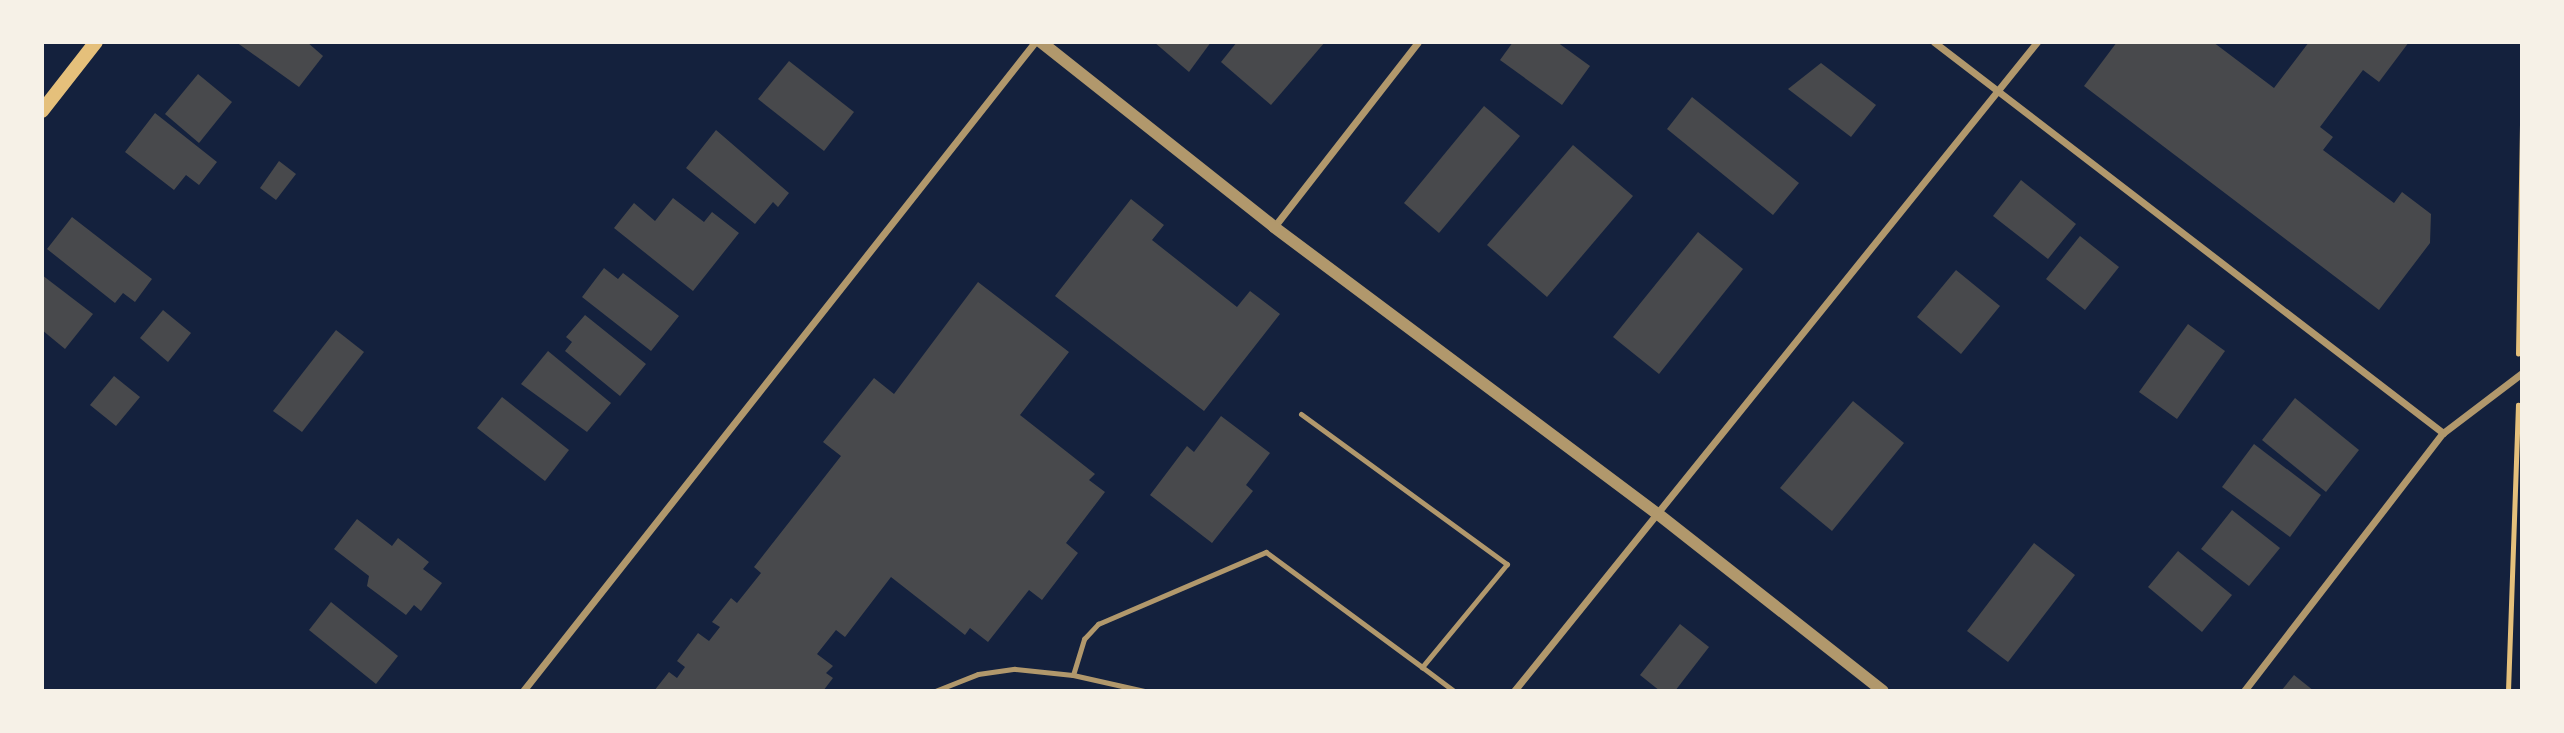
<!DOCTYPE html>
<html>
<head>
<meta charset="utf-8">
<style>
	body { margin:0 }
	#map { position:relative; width:2564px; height:733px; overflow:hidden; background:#14213d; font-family:Signika,sans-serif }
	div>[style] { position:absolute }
	.building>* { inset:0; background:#48494c }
	.path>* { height:4.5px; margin:-2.25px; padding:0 2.25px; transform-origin:2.25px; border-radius:2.25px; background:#e5c07b }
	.service>* { height:5px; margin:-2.5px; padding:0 2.5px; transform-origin:2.5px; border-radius:2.5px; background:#b1986c }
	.minor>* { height:7px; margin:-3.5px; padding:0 3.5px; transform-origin:3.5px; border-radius:3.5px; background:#b1986c }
	.tertiary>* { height:12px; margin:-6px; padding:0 6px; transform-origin:6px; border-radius:6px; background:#b1986c }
	.secondary>* { height:14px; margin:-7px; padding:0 7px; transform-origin:7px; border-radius:7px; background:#e5c07b }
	span { translate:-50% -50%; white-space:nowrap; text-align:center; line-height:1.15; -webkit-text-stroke:7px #f6f1e7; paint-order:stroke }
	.frame { position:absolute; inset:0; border:44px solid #f6f1e7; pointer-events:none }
</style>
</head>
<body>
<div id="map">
	<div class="building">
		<div style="clip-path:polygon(236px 42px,307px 42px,323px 56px,299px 87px)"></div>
		<div style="clip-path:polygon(1154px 42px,1211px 42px,1189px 72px)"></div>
		<div style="clip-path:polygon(1237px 42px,1325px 42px,1271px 105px,1221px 62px)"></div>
		<div style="clip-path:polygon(1513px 42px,1557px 42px,1590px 66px,1562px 105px,1500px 60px)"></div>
		<div style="clip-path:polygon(2117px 42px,2213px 42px,2274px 88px,2309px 42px,2409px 42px,2379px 82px,2363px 70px,2320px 127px,2333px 137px,2323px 150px,2394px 203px,2402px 192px,2431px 214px,2430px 243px,2379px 310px,2084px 86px)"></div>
		<div style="clip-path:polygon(789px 61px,854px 112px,824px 151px,758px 99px)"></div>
		<div style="clip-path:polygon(1821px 63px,1876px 105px,1851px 137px,1788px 89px)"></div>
		<div style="clip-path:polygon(198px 74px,232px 102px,199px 143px,165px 114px)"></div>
		<div style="clip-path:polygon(1692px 97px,1799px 183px,1773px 215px,1667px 129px)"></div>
		<div style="clip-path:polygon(1484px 106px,1520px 136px,1439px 233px,1404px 203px)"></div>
		<div style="clip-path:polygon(155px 113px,217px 162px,199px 185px,186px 175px,174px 190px,125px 152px)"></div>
		<div style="clip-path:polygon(716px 130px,789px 193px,778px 207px,773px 202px,755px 224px,686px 168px)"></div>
		<div style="clip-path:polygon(1573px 145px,1633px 196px,1547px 297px,1487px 245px)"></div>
		<div style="clip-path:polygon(279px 161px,296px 174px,276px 200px,260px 188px)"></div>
		<div style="clip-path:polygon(2021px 180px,2076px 224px,2048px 259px,1993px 216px)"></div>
		<div style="clip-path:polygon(673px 198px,704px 222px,712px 212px,739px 233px,693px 291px,614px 228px,634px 203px,655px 221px)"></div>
		<div style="clip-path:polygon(1131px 199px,1164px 225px,1152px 240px,1237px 307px,1250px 291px,1280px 314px,1204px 411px,1055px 296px)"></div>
		<div style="clip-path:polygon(72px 217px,152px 279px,135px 302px,123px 293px,115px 303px,47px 249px)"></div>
		<div style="clip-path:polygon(1698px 232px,1743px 269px,1659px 374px,1613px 337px)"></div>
		<div style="clip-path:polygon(2080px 236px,2119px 267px,2085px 310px,2046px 279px)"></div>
		<div style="clip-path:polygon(604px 268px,618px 279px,623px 273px,679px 316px,651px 351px,582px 297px)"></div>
		<div style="clip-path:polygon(1956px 270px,2000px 306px,1961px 354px,1917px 317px)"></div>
		<div style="clip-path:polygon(42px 275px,93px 314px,65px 349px,42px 330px)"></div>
		<div style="clip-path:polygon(978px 282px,1069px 352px,1020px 415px,1095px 474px,1089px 480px,1105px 492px,1066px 543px,1078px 553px,1042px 600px,1029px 590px,988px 642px,970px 628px,965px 635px,891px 577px,845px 637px,836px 630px,817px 654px,833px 666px,826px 673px,833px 678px,823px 691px,654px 691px,669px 672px,677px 678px,685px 667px,677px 661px,698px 633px,709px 641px,720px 627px,712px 622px,731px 598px,737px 603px,761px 573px,754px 567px,841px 456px,823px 442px,874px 378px,894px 394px)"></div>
		<div style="clip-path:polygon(163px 310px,191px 333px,168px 362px,140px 338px)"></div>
		<div style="clip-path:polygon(585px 315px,646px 364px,620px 396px,565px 351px,572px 342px,566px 337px)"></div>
		<div style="clip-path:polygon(2188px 324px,2225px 351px,2177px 419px,2139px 392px)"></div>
		<div style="clip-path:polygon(336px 330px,364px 352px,302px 432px,273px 411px)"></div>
		<div style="clip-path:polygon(548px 351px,611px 403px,587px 432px,521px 384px)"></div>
		<div style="clip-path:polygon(114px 376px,140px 397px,116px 426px,90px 405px)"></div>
		<div style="clip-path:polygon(502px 397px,569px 450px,545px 481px,477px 428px)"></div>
		<div style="clip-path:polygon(2295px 398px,2359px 450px,2326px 492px,2262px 440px)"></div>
		<div style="clip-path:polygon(1853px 401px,1904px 443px,1832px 531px,1780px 488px)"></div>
		<div style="clip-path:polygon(1221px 416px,1270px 453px,1246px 485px,1253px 491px,1212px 543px,1150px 495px,1187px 446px,1194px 452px)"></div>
		<div style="clip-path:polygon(2254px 444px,2321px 495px,2290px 537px,2222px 487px)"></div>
		<div style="clip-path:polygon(2232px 510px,2280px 548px,2249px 586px,2201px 549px)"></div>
		<div style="clip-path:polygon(357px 519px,392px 546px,398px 538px,429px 562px,423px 569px,442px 583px,421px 611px,414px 605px,406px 615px,367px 586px,369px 576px,334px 549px)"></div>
		<div style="clip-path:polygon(2034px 543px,2075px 575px,2008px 662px,1967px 631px)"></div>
		<div style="clip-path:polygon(2178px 551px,2232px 595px,2202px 632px,2148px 587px)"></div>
		<div style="clip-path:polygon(331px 602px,398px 656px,376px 684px,309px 630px)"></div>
		<div style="clip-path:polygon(1680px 624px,1709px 647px,1675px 691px,1660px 691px,1640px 675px)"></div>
		<div style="clip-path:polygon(2294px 675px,2314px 691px,2281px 691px)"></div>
	</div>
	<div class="path">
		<div style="left:2518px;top:354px;width:230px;rotate:-89deg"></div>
		<div style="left:2508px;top:691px;width:286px;rotate:-88deg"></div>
	</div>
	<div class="service">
		<div style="left:1301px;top:414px;width:255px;rotate:36.1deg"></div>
		<div style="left:1507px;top:564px;width:134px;rotate:129.5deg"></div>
		<div style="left:1422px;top:667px;width:40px;rotate:37deg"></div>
		<div style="left:1073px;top:675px;width:38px;rotate:-73deg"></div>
		<div style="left:1084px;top:639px;width:21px;rotate:-47deg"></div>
		<div style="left:1098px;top:624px;width:183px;rotate:-23.2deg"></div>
		<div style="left:1266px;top:552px;width:194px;rotate:36.4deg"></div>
		<div style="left:935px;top:691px;width:46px;rotate:-21.6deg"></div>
		<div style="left:978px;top:674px;width:37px;rotate:-8deg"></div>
		<div style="left:1015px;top:669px;width:58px;rotate:5.9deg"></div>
		<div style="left:1073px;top:675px;width:73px;rotate:12.7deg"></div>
	</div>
	<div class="minor">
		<div style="left:1934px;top:42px;width:642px;rotate:37.53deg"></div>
		<div style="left:1274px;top:227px;width:234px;rotate:-52.1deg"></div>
		<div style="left:523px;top:691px;width:827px;rotate:-51.73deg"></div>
		<div style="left:1514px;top:691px;width:834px;rotate:-51.14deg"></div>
		<div style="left:2244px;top:691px;width:326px;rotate:-52.4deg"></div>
		<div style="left:2443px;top:433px;width:99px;rotate:-37.2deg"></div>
	</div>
	<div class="tertiary">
		<div style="left:1041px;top:42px;width:298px;rotate:38.4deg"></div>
		<div style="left:1274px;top:227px;width:479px;rotate:36.8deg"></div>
		<div style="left:1658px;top:514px;width:286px;rotate:38.2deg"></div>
	</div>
	<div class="secondary">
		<div style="left:42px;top:111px;width:88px;rotate:-52deg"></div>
	</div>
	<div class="frame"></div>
</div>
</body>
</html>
